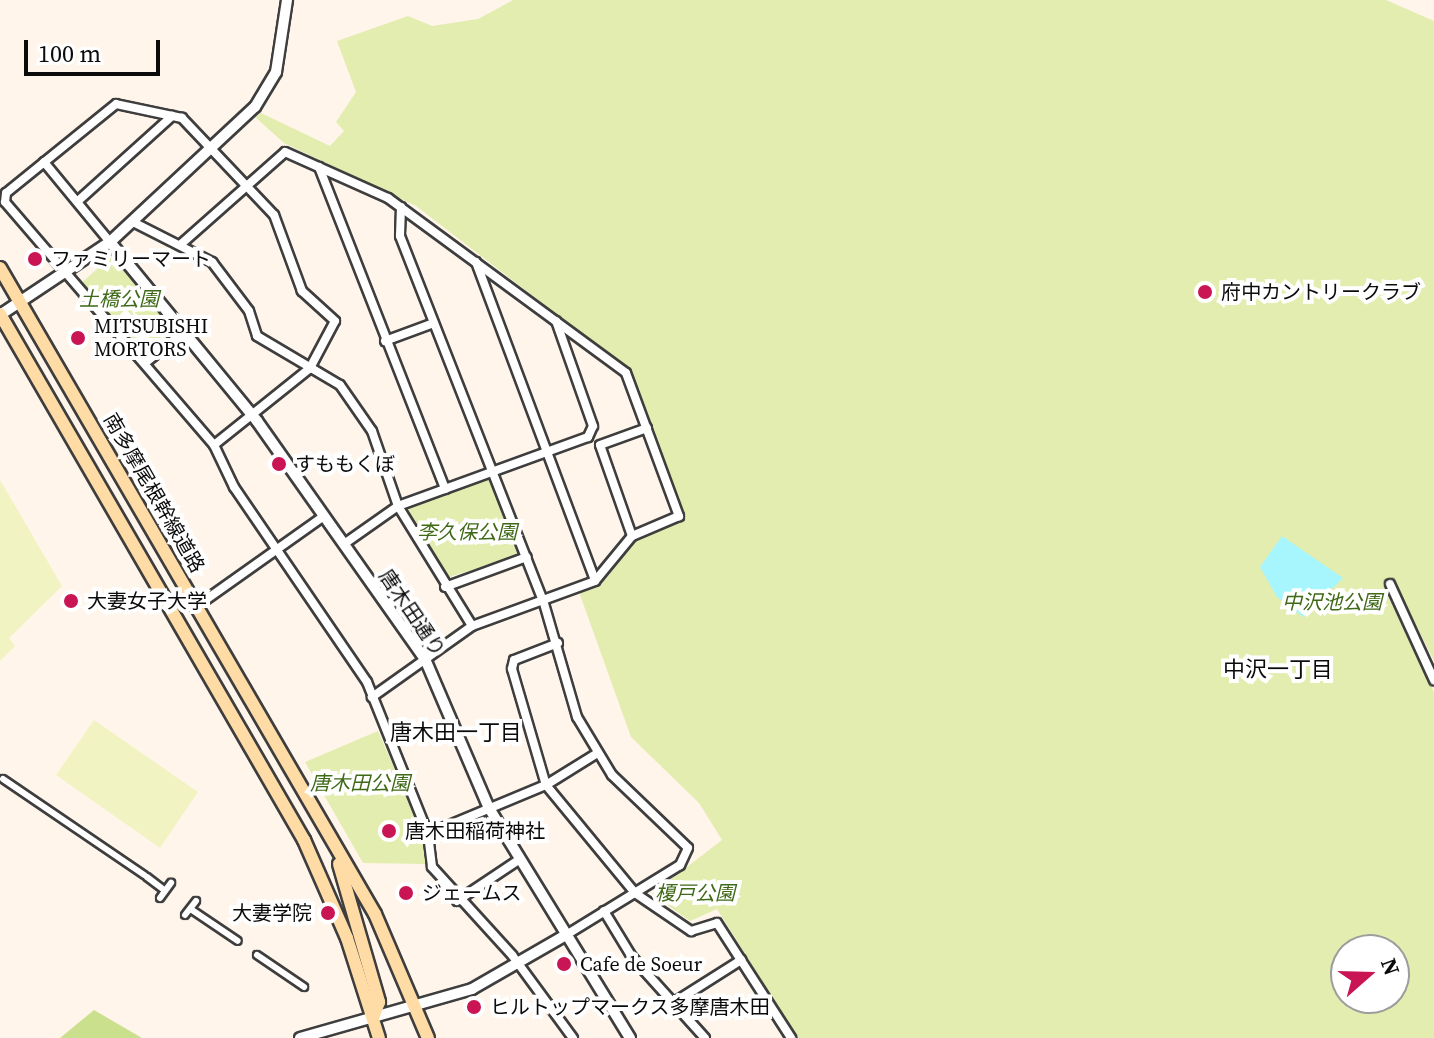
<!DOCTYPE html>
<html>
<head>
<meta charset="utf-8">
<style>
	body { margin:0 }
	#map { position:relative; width:1434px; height:1038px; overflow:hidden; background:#fff5ea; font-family:"Source Serif 4","Noto Sans JP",serif }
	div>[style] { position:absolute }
	.green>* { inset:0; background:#e2edaf }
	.forest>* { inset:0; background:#cbe08d }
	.pitch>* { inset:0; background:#f1f4c2 }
	.water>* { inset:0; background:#a8f6fd }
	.roads { filter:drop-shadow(2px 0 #3e3e3e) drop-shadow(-2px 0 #3e3e3e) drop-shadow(0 2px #3e3e3e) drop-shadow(0 -2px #3e3e3e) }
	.pedestrian>* { height:6px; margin:-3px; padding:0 3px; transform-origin:3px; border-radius:3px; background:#fff }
	.minor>* { height:8px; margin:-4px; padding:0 4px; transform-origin:4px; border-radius:4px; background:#fff }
	.tertiary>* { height:10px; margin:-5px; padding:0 5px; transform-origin:5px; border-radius:5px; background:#fff }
	.secondary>* { height:12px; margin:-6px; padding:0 6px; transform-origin:6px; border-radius:6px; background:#ffdba5 }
	.dots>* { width:22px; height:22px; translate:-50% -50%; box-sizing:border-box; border:4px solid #fff; border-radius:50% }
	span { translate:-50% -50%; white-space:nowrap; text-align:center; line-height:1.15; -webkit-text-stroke:8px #fff; paint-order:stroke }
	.poi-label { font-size:20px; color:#0b0b0b }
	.left { translate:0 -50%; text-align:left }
	.right { translate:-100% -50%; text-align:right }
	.park-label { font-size:20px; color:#3f6916; font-style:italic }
	.street-label { font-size:20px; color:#0b0b0b }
	.neighbourhood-label { font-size:22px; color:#0b0b0b }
	.north { position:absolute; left:1330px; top:934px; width:80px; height:80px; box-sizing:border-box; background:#fff; border:2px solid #9d9d9d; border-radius:50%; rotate:70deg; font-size:22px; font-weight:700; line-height:32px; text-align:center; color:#0b0b0b }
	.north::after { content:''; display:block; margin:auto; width:28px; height:36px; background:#c91553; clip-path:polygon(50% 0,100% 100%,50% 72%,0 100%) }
	.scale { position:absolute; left:24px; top:40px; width:136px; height:36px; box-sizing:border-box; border:4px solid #0b0b0b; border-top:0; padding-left:10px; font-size:24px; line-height:28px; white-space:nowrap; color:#0b0b0b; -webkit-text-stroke:6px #fff; paint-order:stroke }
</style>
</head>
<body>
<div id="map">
	<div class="green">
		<div style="clip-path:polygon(evenodd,513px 0,1386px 0,1434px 21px,1434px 661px,1400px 593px,1388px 597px,1434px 692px,1434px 1038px,798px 1038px,717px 909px,690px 921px,652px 894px,722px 840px,699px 803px,631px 737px,579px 592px,606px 579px,635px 542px,686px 518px,632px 372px,416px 206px,284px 143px,255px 117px,261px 113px,330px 146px,344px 131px,336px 122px,356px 92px,337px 41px,408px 16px,432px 26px,478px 19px,513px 0,1346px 950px,1394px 950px,1394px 998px,1346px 998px,1346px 950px)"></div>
		<div style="clip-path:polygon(112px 256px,170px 327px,146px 353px,79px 285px)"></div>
		<div style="clip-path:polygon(491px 477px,520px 555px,446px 578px,408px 513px,410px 506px)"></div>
		<div style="clip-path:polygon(378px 731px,425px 838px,427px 864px,363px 863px,305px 762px)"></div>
	</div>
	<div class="forest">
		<div style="clip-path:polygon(94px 1010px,142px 1038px,60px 1038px)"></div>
	</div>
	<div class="pitch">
		<div style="clip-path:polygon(0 480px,62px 586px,9px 638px,15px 646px,0 661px)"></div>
		<div style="clip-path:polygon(94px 720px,198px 792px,160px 848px,56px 775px)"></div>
	</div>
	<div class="water">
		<div style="clip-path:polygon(1282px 536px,1343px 578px,1303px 617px,1277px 597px,1260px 567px)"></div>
	</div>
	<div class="roads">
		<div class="pedestrian">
			<div style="left:3px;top:779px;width:171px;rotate:34.2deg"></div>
			<div style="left:147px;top:877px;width:20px;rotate:37deg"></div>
			<div style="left:160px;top:898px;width:19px;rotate:-54deg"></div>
			<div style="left:192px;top:910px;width:55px;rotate:34deg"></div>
			<div style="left:185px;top:915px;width:18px;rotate:-52deg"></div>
			<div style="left:257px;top:955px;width:57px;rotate:34.2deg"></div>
		</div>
		<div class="minor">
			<div style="left:44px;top:162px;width:104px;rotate:50.5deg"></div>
			<div style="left:319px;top:167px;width:346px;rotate:68.6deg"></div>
			<div style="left:78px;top:201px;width:127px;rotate:-42.1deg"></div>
			<div style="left:401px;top:207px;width:29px;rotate:92deg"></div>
			<div style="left:400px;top:236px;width:391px;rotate:68.6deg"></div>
			<div style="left:543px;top:600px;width:122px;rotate:73.8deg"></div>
			<div style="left:577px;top:717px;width:68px;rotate:58.9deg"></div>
			<div style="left:612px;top:775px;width:105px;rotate:43.8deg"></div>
			<div style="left:688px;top:848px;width:19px;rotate:115deg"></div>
			<div style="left:680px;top:865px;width:134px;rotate:148.4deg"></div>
			<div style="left:133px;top:222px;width:89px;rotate:26.9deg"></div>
			<div style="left:212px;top:262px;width:61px;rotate:52.9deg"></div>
			<div style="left:249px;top:311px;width:26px;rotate:72deg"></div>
			<div style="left:257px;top:336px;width:96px;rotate:30.6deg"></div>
			<div style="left:340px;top:385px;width:56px;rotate:55.2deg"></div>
			<div style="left:372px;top:431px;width:79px;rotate:70.9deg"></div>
			<div style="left:398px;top:506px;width:141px;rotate:58.3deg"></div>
			<div style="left:180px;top:245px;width:140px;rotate:-41.5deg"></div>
			<div style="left:285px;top:152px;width:113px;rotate:24.1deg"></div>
			<div style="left:388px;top:198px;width:295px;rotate:36.3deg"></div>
			<div style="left:626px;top:373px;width:153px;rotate:69.7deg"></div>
			<div style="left:679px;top:516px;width:51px;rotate:156.9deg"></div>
			<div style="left:632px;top:536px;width:58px;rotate:129.4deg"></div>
			<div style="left:595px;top:581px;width:131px;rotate:159.9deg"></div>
			<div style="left:472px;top:626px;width:123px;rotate:144.6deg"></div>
			<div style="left:476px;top:262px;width:340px;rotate:69.5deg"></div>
			<div style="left:385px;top:341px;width:52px;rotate:-20.2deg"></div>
			<div style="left:146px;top:362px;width:48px;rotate:-38.3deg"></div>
			<div style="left:214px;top:445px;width:123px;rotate:-38.7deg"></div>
			<div style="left:310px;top:368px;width:53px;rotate:-62deg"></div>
			<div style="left:335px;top:321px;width:45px;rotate:-137.7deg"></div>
			<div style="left:302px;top:291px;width:81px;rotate:-110.2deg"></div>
			<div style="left:274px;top:215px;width:134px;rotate:-133.5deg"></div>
			<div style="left:182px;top:118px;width:67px;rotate:-168deg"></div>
			<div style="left:116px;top:104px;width:141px;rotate:141deg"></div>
			<div style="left:6px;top:193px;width:9px;rotate:96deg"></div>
			<div style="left:5px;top:202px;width:321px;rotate:49.3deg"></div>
			<div style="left:214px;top:445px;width:47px;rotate:64.5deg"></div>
			<div style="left:234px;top:487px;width:236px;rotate:55.7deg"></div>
			<div style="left:367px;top:682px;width:164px;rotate:68.1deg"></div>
			<div style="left:428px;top:834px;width:33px;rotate:83deg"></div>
			<div style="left:432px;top:867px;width:119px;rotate:47.7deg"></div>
			<div style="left:512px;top:955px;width:103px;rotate:53.7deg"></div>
			<div style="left:632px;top:536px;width:96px;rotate:-109.4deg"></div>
			<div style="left:600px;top:445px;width:50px;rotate:-19.9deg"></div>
			<div style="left:344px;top:544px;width:66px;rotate:-35.1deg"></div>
			<div style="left:398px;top:506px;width:202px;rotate:-20deg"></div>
			<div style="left:588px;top:437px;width:12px;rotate:-66deg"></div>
			<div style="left:593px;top:426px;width:111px;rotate:-109.4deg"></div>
			<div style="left:1390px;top:584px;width:106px;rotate:65.4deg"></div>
			<div style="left:445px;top:587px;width:87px;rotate:-20.1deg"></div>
			<div style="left:197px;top:606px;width:156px;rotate:-35.3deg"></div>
			<div style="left:558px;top:643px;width:47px;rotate:158.9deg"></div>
			<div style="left:514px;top:660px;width:9px;rotate:103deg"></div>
			<div style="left:512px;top:669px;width:121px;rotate:73.7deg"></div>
			<div style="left:546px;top:785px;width:140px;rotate:50.5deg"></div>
			<div style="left:635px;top:893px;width:68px;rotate:34.2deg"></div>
			<div style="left:691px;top:931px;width:27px;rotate:-17deg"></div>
			<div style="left:717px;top:923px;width:137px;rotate:57.2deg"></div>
			<div style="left:428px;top:834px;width:128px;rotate:-22.6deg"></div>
			<div style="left:546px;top:785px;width:59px;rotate:-31.8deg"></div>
			<div style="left:457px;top:901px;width:76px;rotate:-33.7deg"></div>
			<div style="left:604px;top:911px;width:54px;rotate:58.7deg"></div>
			<div style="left:632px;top:957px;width:109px;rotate:48deg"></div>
			<div style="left:678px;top:1000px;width:75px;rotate:-32.4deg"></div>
		</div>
		<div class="tertiary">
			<div style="left:110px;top:242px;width:232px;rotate:50.6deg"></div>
			<div style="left:257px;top:421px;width:291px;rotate:54.8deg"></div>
			<div style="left:425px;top:659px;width:162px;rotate:66.8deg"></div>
			<div style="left:489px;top:808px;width:270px;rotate:58.5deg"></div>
			<div style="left:0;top:315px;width:132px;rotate:-33.6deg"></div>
			<div style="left:110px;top:242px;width:198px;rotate:-43deg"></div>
			<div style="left:255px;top:107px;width:41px;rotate:-59deg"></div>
			<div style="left:276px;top:72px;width:73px;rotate:-81.3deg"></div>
			<div style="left:300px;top:1038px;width:179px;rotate:-15.9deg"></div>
			<div style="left:472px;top:989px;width:108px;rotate:-29.9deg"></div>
		</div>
		<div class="secondary">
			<div style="left:0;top:268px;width:747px;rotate:59.87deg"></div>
			<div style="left:375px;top:914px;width:135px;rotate:66.9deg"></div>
			<div style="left:0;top:314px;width:608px;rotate:59.97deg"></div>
			<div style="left:304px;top:840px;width:107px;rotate:66.3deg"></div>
			<div style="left:347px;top:938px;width:105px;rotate:72.3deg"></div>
			<div style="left:339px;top:864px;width:144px;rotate:73.8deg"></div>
			<div style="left:379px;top:1002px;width:17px;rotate:111deg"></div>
		</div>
	</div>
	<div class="dots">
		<div style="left:35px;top:259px;background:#c91553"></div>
		<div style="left:1205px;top:292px;background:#c91553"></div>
		<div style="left:78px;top:338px;background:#c91553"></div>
		<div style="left:279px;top:464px;background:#c91553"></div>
		<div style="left:71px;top:601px;background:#c91553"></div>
		<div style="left:389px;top:831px;background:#c91553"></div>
		<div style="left:406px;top:893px;background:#c91553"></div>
		<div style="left:328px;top:913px;background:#c91553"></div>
		<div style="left:564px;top:964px;background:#c91553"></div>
		<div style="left:474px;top:1007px;background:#c91553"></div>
	</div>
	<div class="poi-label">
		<span class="left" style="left:51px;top:259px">ファミリーマート</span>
		<span class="left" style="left:1221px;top:292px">府中カントリークラブ</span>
		<span class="left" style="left:94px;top:338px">MITSUBISHI<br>MORTORS</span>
		<span class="left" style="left:295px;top:464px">すももくぼ</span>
		<span class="left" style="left:87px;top:601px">大妻女子大学</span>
		<span class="left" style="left:405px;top:831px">唐木田稲荷神社</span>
		<span class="left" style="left:422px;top:893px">ジェームス</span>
		<span class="right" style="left:312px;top:913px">大妻学院</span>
		<span class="left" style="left:580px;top:964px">Cafe de Soeur</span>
		<span class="left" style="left:490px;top:1007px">ヒルトップマークス多摩唐木田</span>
	</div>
	<div class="park-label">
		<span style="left:119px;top:299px">土橋公園</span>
		<span style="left:467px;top:532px">李久保公園</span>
		<span style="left:1332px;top:602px">中沢池公園</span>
		<span style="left:360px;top:783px">唐木田公園</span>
		<span style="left:695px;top:893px">榎戸公園</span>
	</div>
	<div class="street-label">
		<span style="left:154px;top:493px;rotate:60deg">南多摩尾根幹線道路</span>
		<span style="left:412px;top:613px;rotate:56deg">唐木田通り</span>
	</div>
	<div class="neighbourhood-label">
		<span style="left:1278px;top:670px">中沢一丁目</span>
		<span style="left:456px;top:733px">唐木田一丁目</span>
	</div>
	<div class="north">N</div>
	<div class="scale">100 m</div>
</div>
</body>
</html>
